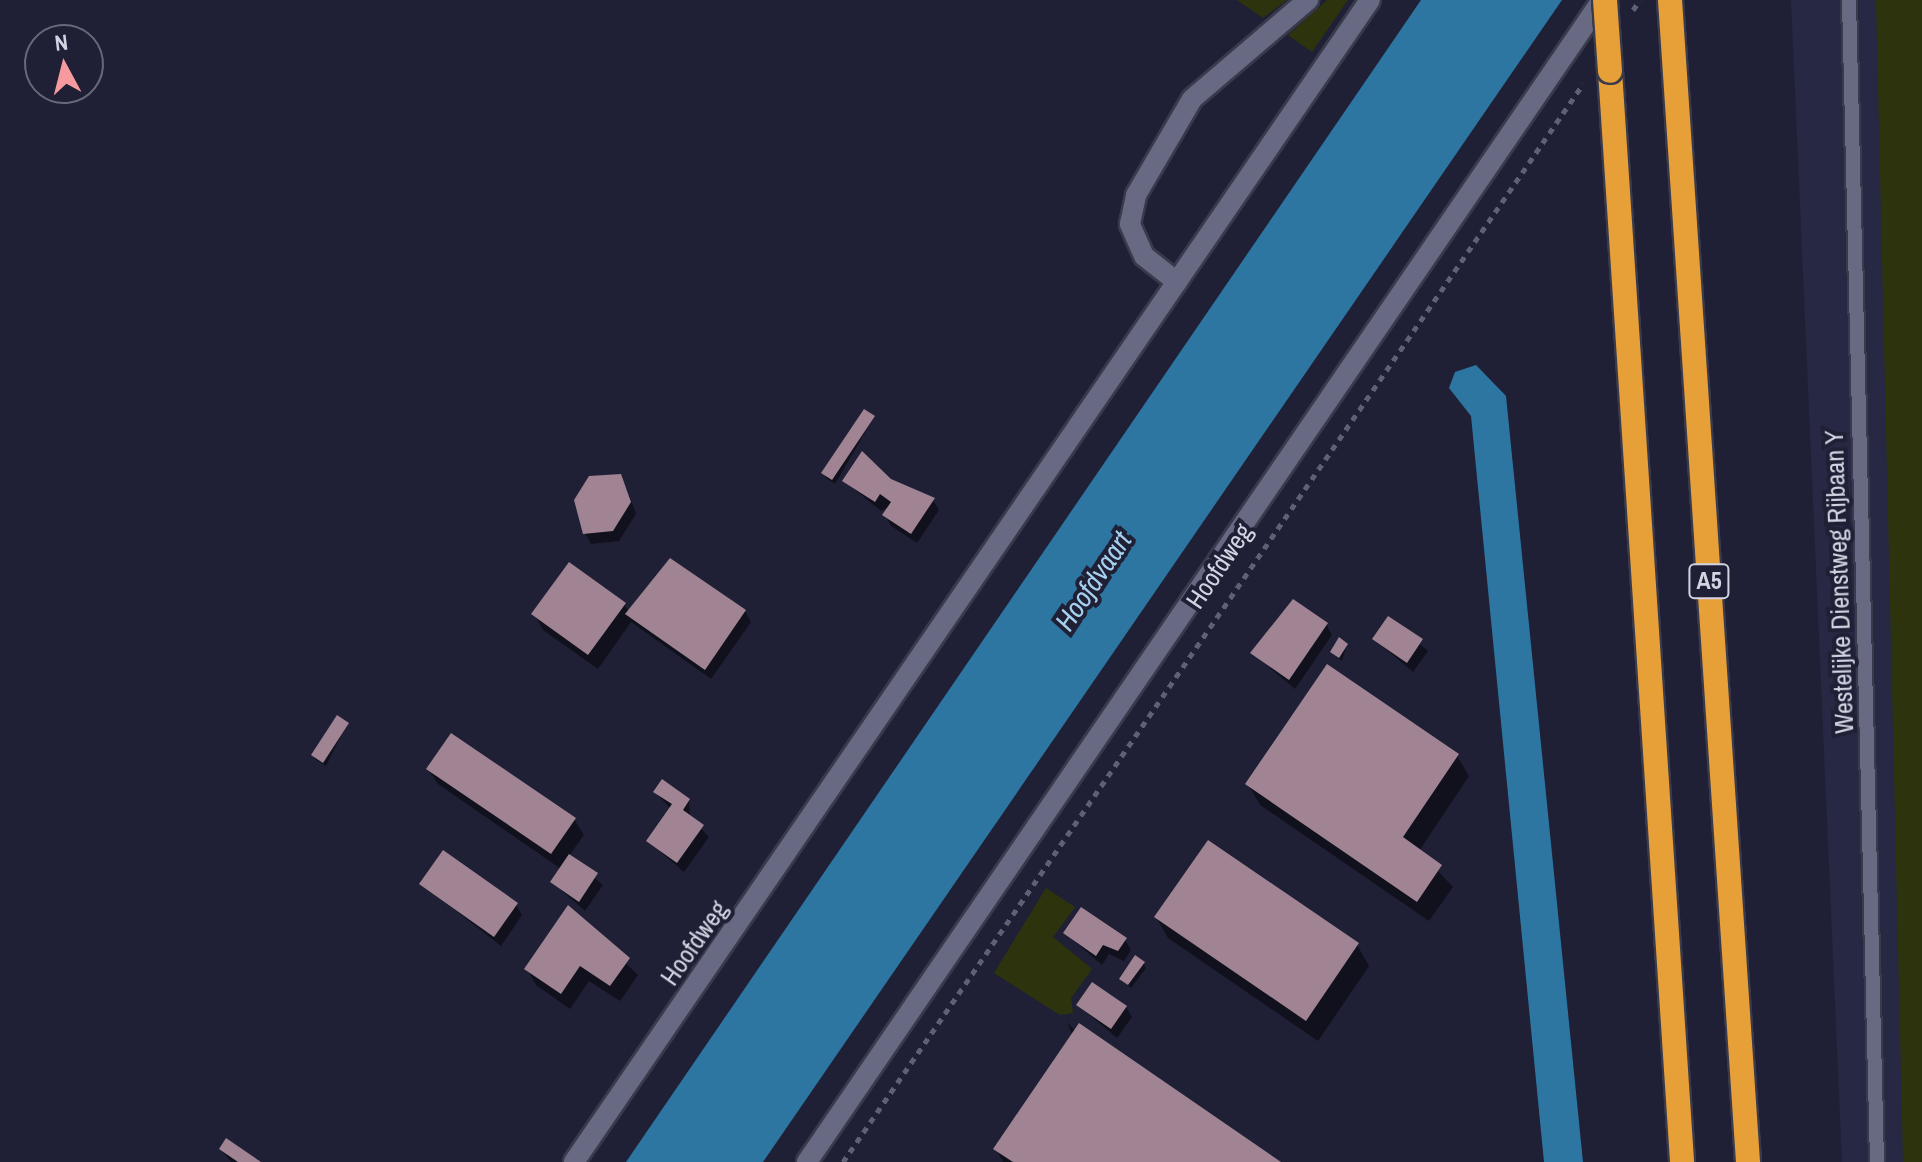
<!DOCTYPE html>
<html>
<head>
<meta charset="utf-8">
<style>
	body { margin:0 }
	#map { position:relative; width:1922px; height:1162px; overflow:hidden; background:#1f2035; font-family:"Archivo Narrow",sans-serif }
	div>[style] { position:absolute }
	.built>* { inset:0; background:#272844 }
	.green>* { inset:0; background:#2d340d }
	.water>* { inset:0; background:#2d76a2 }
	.shadow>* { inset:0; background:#0007 }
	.building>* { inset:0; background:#a08493 }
	.path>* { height:5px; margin-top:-2.5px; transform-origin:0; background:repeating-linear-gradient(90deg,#5f6073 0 6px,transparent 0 12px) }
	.roads { filter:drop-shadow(2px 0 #393a4c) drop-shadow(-2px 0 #393a4c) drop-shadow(0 2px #393a4c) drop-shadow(0 -2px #393a4c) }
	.lane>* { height:14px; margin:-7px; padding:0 7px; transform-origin:7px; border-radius:7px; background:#686a84 }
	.street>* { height:20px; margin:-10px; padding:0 10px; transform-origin:10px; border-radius:10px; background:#686a84 }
	.secondary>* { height:20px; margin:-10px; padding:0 10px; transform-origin:10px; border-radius:10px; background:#686a84 }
	.highway>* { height:24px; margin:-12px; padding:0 12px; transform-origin:12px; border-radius:12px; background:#e79f38 }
	.bridges { filter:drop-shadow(2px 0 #393a4c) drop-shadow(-2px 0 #393a4c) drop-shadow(0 2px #393a4c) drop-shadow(0 -2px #393a4c) }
	.highway-bridge>* { height:24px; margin:-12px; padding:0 12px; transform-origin:12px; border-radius:12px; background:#e79f38 }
	span { translate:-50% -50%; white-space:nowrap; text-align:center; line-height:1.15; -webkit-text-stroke:8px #1f2035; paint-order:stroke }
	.shield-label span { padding:2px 6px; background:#1f2035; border:2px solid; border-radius:6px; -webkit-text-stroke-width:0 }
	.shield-label { font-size:24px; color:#d2d4e2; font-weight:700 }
	.street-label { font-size:26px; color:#d2d4e2 }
	.water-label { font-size:28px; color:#a5d0ee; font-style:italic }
	.north { position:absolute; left:24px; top:24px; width:80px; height:80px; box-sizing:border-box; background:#1f2035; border:2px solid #67687a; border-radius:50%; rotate:353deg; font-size:22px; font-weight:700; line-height:32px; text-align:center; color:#d2d4e2 }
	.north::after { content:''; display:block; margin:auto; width:28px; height:36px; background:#f59b9e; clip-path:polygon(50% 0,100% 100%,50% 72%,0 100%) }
</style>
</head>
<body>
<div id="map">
	<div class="built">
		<div style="clip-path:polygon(1791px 0,1922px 0,1922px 1162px,1842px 1162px)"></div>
	</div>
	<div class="green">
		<div style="clip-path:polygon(1237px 0,1287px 0,1263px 18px)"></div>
		<div style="clip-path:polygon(1327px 0,1348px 0,1312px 52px,1288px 35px)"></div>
		<div style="clip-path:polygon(1876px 0,1922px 0,1922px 1162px,1903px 1162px)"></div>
		<div style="clip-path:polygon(1046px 888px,1075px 907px,1053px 937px,1092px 969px,1071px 998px,1073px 1013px,1060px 1015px,994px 973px)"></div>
	</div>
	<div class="water">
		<div style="clip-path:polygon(1421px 0,1562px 0,763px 1162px,626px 1162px)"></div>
		<div style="clip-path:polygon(1476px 365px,1506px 396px,1583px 1162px,1544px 1162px,1471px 416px,1449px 388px,1455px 372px)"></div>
	</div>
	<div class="shadow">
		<div style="clip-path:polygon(874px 417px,835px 484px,826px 478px,824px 473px)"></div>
		<div style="clip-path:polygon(890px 480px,933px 500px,939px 510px,917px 543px,891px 526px,885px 515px,891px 506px,881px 511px,844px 481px)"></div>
		<div style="clip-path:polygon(626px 487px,636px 514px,619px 541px,591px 544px,585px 533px)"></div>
		<div style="clip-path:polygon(624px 604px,629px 612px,745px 611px,751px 622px,711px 679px,631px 622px,598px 669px,543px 630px,534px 614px)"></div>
		<div style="clip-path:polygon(1389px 618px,1428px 651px,1413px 672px,1374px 639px)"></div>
		<div style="clip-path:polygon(1326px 624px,1332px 635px,1295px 689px,1252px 653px)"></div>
		<div style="clip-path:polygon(1347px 645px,1342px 661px,1335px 656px,1332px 652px)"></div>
		<div style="clip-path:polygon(347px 724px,326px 766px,316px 760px,314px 756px)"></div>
		<div style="clip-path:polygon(1457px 756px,1469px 776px,1419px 851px,1453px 887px,1429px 921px,1260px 805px,1248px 784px)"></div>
		<div style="clip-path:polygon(428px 769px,574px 819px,584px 835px,569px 856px,603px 885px,585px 911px,552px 882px,561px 869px,438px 784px)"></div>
		<div style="clip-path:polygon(655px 792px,689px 800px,690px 817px,709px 837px,684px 872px,648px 841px,671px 809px)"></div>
		<div style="clip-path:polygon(422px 884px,516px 905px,522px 915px,501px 946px)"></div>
		<div style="clip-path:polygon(569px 908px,638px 975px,620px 1001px,589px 981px,570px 1009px,536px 985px,527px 969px)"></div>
		<div style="clip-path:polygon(1156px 917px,1357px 945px,1369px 966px,1318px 1041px,1168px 938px)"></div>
		<div style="clip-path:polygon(1065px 933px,1125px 940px,1131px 950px,1124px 961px,1109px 954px,1102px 965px)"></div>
		<div style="clip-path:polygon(1143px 963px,1146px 968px,1131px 988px,1121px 979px)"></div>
		<div style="clip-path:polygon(1078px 1005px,1126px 1007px,1132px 1017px,1117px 1038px)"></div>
		<div style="clip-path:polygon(1067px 1022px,1076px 1032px,1278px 1162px,1003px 1162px,996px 1149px,1073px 1036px)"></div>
		<div style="clip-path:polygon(221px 1149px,256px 1162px,231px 1162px)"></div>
	</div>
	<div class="building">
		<div style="clip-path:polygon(864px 409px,875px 416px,832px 480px,821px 473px)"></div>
		<div style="clip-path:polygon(862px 451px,891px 479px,935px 498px,911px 534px,882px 515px,891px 502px,880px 494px,875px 502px,842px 481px)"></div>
		<div style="clip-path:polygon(621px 474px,631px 502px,613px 531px,583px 534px,574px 500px,589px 476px)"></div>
		<div style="clip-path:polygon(670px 558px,746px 610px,705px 670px,625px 614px)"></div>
		<div style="clip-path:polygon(569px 562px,626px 603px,588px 655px,531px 614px)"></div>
		<div style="clip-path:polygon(1293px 599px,1328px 623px,1289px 680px,1250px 653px)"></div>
		<div style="clip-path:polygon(1388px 616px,1423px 639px,1407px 663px,1372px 639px)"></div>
		<div style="clip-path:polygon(1339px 637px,1348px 644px,1339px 658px,1330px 652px)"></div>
		<div style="clip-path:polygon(1327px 664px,1459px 754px,1403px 837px,1442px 865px,1417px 902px,1245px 784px)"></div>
		<div style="clip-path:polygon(337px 715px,349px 723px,323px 763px,311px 755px)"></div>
		<div style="clip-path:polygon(451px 733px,576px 818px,551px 854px,426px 769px)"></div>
		<div style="clip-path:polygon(662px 779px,690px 799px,683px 810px,704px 825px,677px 863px,646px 841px,672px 804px,653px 792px)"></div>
		<div style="clip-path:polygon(1208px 840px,1359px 943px,1306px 1021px,1154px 917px)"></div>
		<div style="clip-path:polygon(443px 850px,518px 903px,494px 937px,419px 884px)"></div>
		<div style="clip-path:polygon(569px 854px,598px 873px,579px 902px,550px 882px)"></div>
		<div style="clip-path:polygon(568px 905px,630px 958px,610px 986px,580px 966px,561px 994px,524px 969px)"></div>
		<div style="clip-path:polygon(1081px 907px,1127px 938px,1118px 951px,1103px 945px,1096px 956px,1063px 933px)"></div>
		<div style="clip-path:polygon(1135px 955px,1145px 962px,1128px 985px,1119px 979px)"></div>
		<div style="clip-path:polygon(1092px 982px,1127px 1006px,1111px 1029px,1076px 1005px)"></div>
		<div style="clip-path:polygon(1079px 1023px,1281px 1162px,1013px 1162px,993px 1149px)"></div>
		<div style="clip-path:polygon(226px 1138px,261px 1162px,238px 1162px,219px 1149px)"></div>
	</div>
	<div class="path">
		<div style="left:1633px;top:10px;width:12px;rotate:-55deg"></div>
		<div style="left:843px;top:1162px;width:1308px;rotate:-55.53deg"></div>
	</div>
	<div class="roads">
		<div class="lane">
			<div style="left:1849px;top:0;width:1162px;rotate:88.62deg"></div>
		</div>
		<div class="street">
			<div style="left:1177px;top:282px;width:42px;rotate:-141.8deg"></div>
			<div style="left:1144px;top:256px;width:35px;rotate:-114deg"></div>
			<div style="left:1130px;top:224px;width:30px;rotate:-78deg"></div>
			<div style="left:1136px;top:195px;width:111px;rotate:-59.7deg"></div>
			<div style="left:1192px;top:99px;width:153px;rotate:-40.5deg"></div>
		</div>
		<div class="secondary">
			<div style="left:574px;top:1162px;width:1408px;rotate:-55.59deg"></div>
			<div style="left:807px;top:1162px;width:1408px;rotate:-55.62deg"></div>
		</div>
		<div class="highway">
			<div style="left:1670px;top:0;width:1165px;rotate:86.16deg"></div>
			<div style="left:1610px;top:71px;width:1093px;rotate:86.22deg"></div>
		</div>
	</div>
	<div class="bridges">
		<div class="highway-bridge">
			<div style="left:1605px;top:0;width:71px;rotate:86deg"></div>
		</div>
	</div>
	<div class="shield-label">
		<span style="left:1709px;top:581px">A5</span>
	</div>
	<div class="street-label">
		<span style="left:1219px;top:566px;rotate:-56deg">Hoofdweg</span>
		<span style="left:1839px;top:582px;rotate:-92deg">Westelijke Dienstweg Rijbaan Y</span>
		<span style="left:694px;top:943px;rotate:-55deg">Hoofdweg</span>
	</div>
	<div class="water-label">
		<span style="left:1093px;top:581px;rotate:-56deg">Hoofdvaart</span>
	</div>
	<div class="north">N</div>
</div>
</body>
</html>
